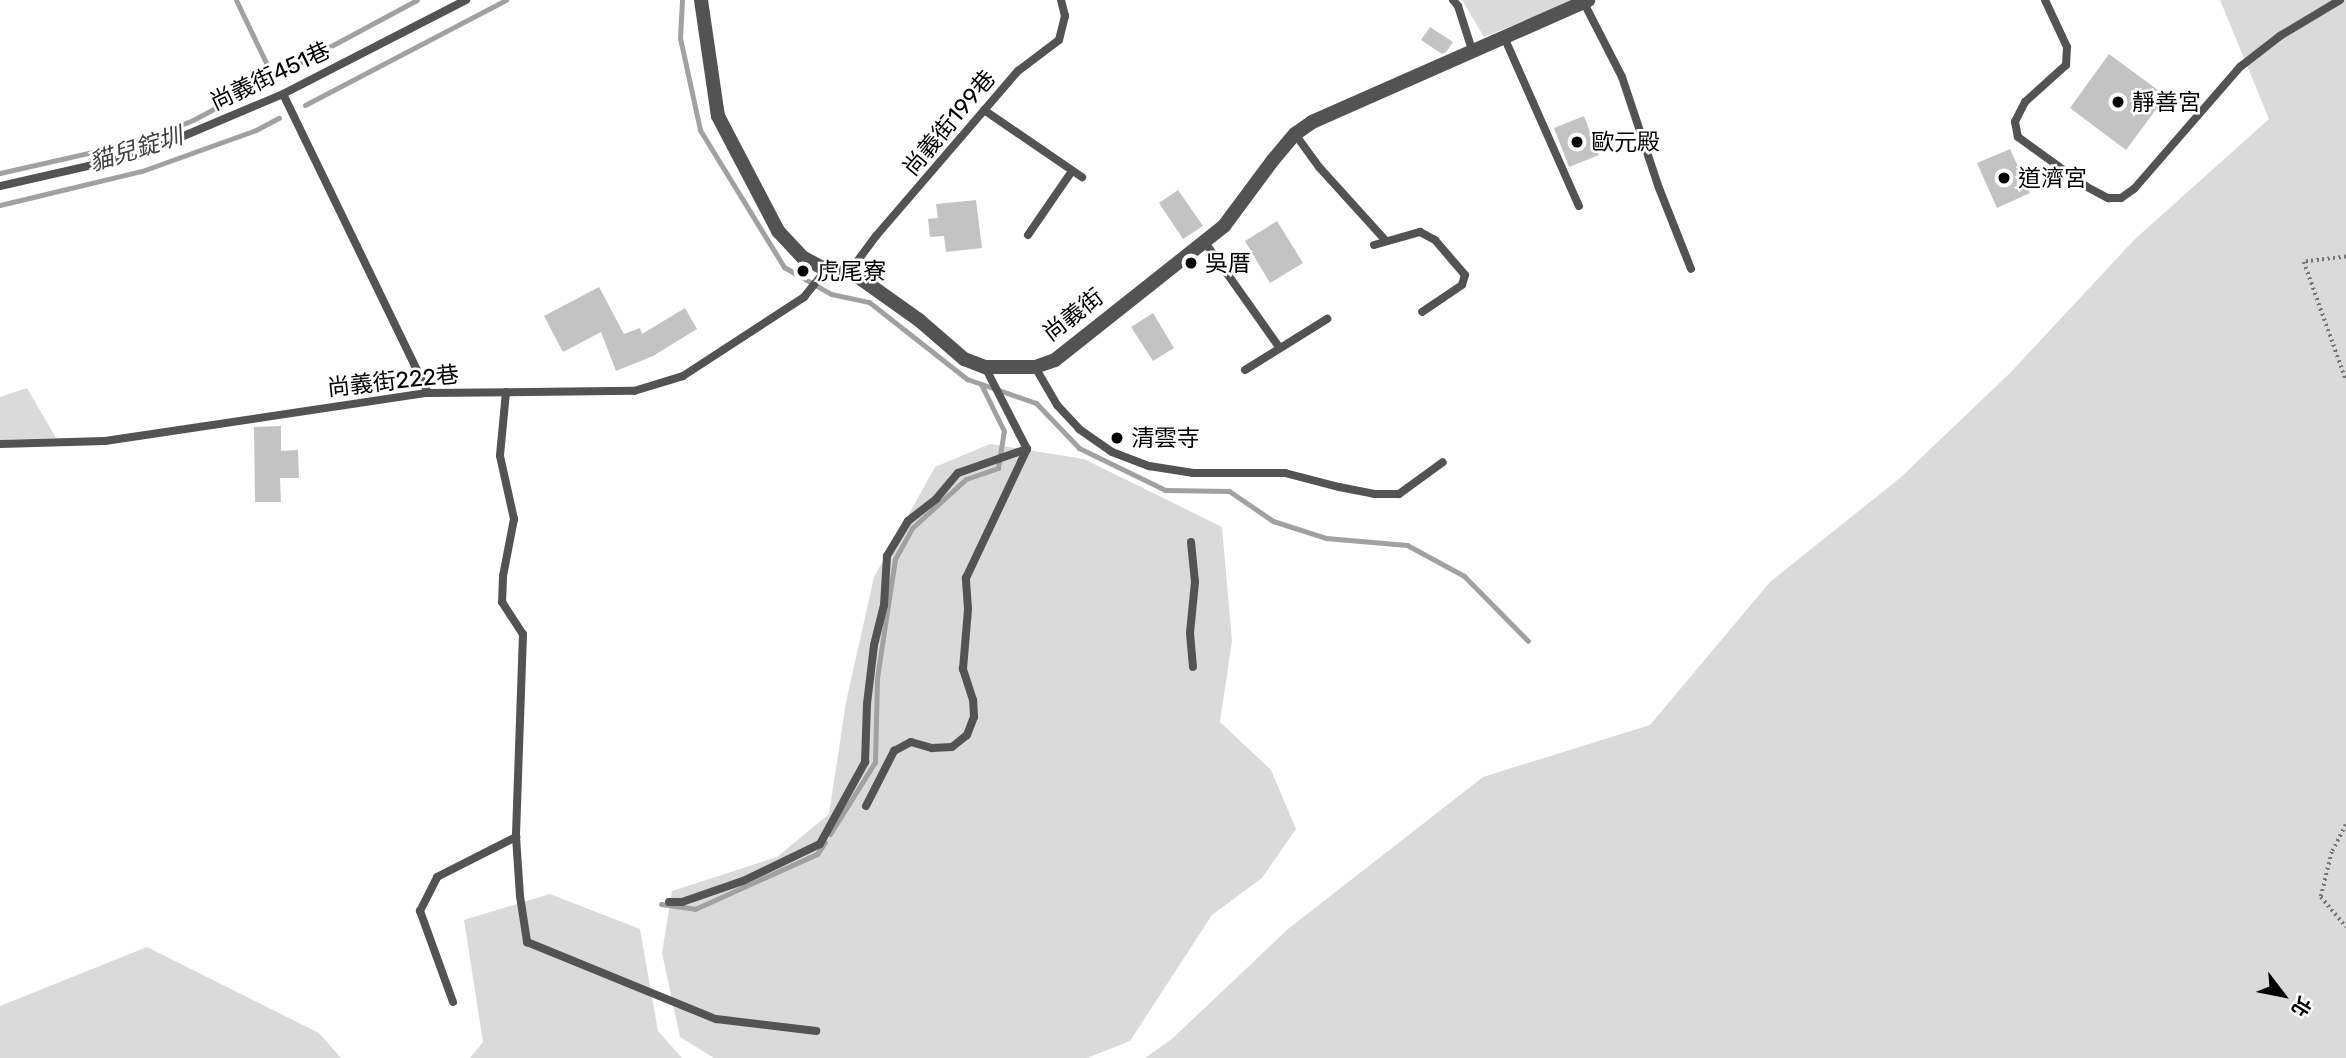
<!DOCTYPE html>
<html>
<head>
<meta charset="utf-8">
<style>
	body { margin:0 }
	#map { position:relative; width:2346px; height:1058px; overflow:hidden; background:#fff; font-family:Rubik,"Noto Sans TC",sans-serif }
	div>[style] { position:absolute }
	.green>* { inset:0; background:#dadada }
	.stream>* { height:5px; margin:-2.5px; padding:0 2.5px; transform-origin:2.5px; border-radius:2.5px; background:#a1a1a1 }
	.building>* { inset:0; background:#c3c3c3 }
	.path>* { height:3.5px; margin-top:-1.75px; transform-origin:0; background:repeating-linear-gradient(90deg,#757575 0 2px,transparent 0 5.5px) }
	.service>* { height:8px; margin:-4px; padding:0 4px; transform-origin:4px; border-radius:4px; background:#535353 }
	.minor>* { height:14px; margin:-7px; padding:0 7px; transform-origin:7px; border-radius:7px; background:#535353 }
	.dots>* { width:19px; height:19px; translate:-50% -50%; box-sizing:border-box; border:4px solid #fff; border-radius:50% }
	span { translate:-50% -50%; white-space:nowrap; text-align:center; line-height:1.15; -webkit-text-stroke:5px #fff; paint-order:stroke }
	.street-label { font-size:23px; color:#000 }
	.poi-label { font-size:23px; color:#000 }
	.left { translate:0 -50%; text-align:left }
	.water-label { font-size:24px; color:#424242; font-style:italic }
	.north { position:absolute; left:2248px; top:960px; width:70px; height:70px; -webkit-text-stroke:5px #fff; paint-order:stroke; rotate:122deg; font-size:19px; font-weight:700; line-height:28px; text-align:center; color:#000 }
	.north::after { content:''; display:block; margin:auto; width:24px; height:32px; background:#000; clip-path:polygon(50% 0,100% 100%,50% 72%,0 100%) }
</style>
</head>
<body>
<div id="map">
	<div class="green">
		<div style="clip-path:polygon(1462px 0,1576px 0,1484px 37px)"></div>
		<div style="clip-path:polygon(2220px 0,2346px 0,2346px 1058px,1145px 1058px,1173px 1038px,1288px 929px,1483px 777px,1650px 725px,1770px 582px,1900px 478px,2010px 373px,2135px 239px,2269px 119px)"></div>
		<div style="clip-path:polygon(27px 388px,56px 438px,0 440px,0 397px)"></div>
		<div style="clip-path:polygon(990px 444px,1084px 459px,1222px 527px,1232px 641px,1220px 722px,1271px 770px,1296px 829px,1262px 878px,1212px 915px,1130px 1041px,1087px 1058px,714px 1058px,680px 1037px,662px 953px,672px 891px,777px 857px,829px 814px,846px 702px,874px 577px,935px 467px)"></div>
		<div style="clip-path:polygon(550px 894px,640px 929px,658px 1031px,682px 1058px,470px 1058px,483px 1042px,464px 920px)"></div>
		<div style="clip-path:polygon(147px 947px,319px 1033px,341px 1058px,0 1058px,0 1006px)"></div>
	</div>
	<div class="stream">
		<div style="left:236px;top:0;width:83px;rotate:64.4deg"></div>
		<div style="left:682px;top:0;width:38px;rotate:93deg"></div>
		<div style="left:680px;top:38px;width:94px;rotate:77.7deg"></div>
		<div style="left:700px;top:130px;width:161px;rotate:58.5deg"></div>
		<div style="left:784px;top:267px;width:54px;rotate:29.9deg"></div>
		<div style="left:831px;top:294px;width:39px;rotate:12deg"></div>
		<div style="left:869px;top:302px;width:125px;rotate:38.2deg"></div>
		<div style="left:967px;top:379px;width:73px;rotate:19.2deg"></div>
		<div style="left:1036px;top:403px;width:62px;rotate:46.3deg"></div>
		<div style="left:1079px;top:448px;width:96px;rotate:26deg"></div>
		<div style="left:1165px;top:490px;width:64px;rotate:0.9deg"></div>
		<div style="left:1229px;top:491px;width:53px;rotate:34.3deg"></div>
		<div style="left:1273px;top:521px;width:56px;rotate:17.8deg"></div>
		<div style="left:1326px;top:538px;width:81px;rotate:4.9deg"></div>
		<div style="left:1407px;top:545px;width:65px;rotate:28.5deg"></div>
		<div style="left:1464px;top:576px;width:91px;rotate:45.4deg"></div>
		<div style="left:305px;top:105px;width:227px;rotate:-27.6deg"></div>
		<div style="left:0;top:173px;width:145px;rotate:-12.8deg"></div>
		<div style="left:141px;top:141px;width:56px;rotate:-22deg"></div>
		<div style="left:193px;top:120px;width:254px;rotate:-28.2deg"></div>
		<div style="left:0;top:205px;width:146px;rotate:-13.5deg"></div>
		<div style="left:142px;top:171px;width:121px;rotate:-19.8deg"></div>
		<div style="left:256px;top:130px;width:26px;rotate:-28deg"></div>
		<div style="left:830px;top:834px;width:85px;rotate:-58deg"></div>
		<div style="left:875px;top:762px;width:84px;rotate:-88.6deg"></div>
		<div style="left:877px;top:678px;width:120px;rotate:-81.4deg"></div>
		<div style="left:895px;top:559px;width:35px;rotate:-61deg"></div>
		<div style="left:912px;top:528px;width:73px;rotate:-42.2deg"></div>
		<div style="left:966px;top:479px;width:34px;rotate:-19deg"></div>
		<div style="left:998px;top:468px;width:37px;rotate:-81deg"></div>
		<div style="left:1004px;top:431px;width:52px;rotate:-116.1deg"></div>
		<div style="left:661px;top:904px;width:34px;rotate:8deg"></div>
		<div style="left:695px;top:909px;width:134px;rotate:-24.3deg"></div>
		<div style="left:817px;top:854px;width:14px;rotate:-56deg"></div>
	</div>
	<div class="building">
		<div style="clip-path:polygon(1430px 27px,1453px 42px,1446px 52px,1442px 54px,1421px 40px)"></div>
		<div style="clip-path:polygon(2109px 54px,2166px 96px,2126px 150px,2070px 108px)"></div>
		<div style="clip-path:polygon(1584px 116px,1599px 155px,1569px 167px,1554px 128px)"></div>
		<div style="clip-path:polygon(2010px 149px,2030px 193px,1997px 208px,1977px 163px)"></div>
		<div style="clip-path:polygon(1178px 190px,1203px 226px,1183px 239px,1159px 203px)"></div>
		<div style="clip-path:polygon(976px 200px,982px 248px,946px 252px,944px 236px,930px 237px,928px 219px,938px 218px,936px 204px)"></div>
		<div style="clip-path:polygon(1277px 221px,1303px 263px,1270px 283px,1245px 241px)"></div>
		<div style="clip-path:polygon(599px 287px,624px 334px,640px 328px,642px 334px,685px 308px,697px 329px,653px 356px,616px 371px,601px 332px,563px 352px,544px 316px)"></div>
		<div style="clip-path:polygon(1153px 313px,1174px 348px,1153px 361px,1131px 327px)"></div>
		<div style="clip-path:polygon(281px 426px,281px 451px,298px 450px,299px 478px,280px 478px,281px 502px,255px 502px,254px 427px)"></div>
	</div>
	<div class="path">
		<div style="left:2346px;top:257px;width:42px;rotate:173.2deg"></div>
		<div style="left:2304px;top:262px;width:125px;rotate:70.4deg"></div>
		<div style="left:2346px;top:825px;width:30px;rotate:117deg"></div>
		<div style="left:2332px;top:852px;width:46px;rotate:103.7deg"></div>
		<div style="left:2321px;top:897px;width:39px;rotate:50deg"></div>
	</div>
	<div class="service">
		<div style="left:1453px;top:0;width:8px;rotate:50deg"></div>
		<div style="left:1458px;top:6px;width:46px;rotate:72.3deg"></div>
		<div style="left:2045px;top:0;width:52px;rotate:64.9deg"></div>
		<div style="left:2067px;top:47px;width:18px;rotate:93deg"></div>
		<div style="left:2066px;top:65px;width:55px;rotate:137.9deg"></div>
		<div style="left:2025px;top:102px;width:22px;rotate:117deg"></div>
		<div style="left:2015px;top:122px;width:15px;rotate:79deg"></div>
		<div style="left:2018px;top:137px;width:85px;rotate:35.9deg"></div>
		<div style="left:2087px;top:187px;width:24px;rotate:28deg"></div>
		<div style="left:2108px;top:198px;width:13px"></div>
		<div style="left:2121px;top:198px;width:16px;rotate:-35deg"></div>
		<div style="left:2134px;top:189px;width:162px;rotate:-49deg"></div>
		<div style="left:2240px;top:67px;width:51px;rotate:-37.8deg"></div>
		<div style="left:2280px;top:36px;width:70px;rotate:-31deg"></div>
		<div style="left:1584px;top:3px;width:83px;rotate:62.8deg"></div>
		<div style="left:1622px;top:77px;width:117px;rotate:71.6deg"></div>
		<div style="left:1659px;top:188px;width:87px;rotate:68.4deg"></div>
		<div style="left:1504px;top:37px;width:185px;rotate:66.1deg"></div>
		<div style="left:283px;top:94px;width:332px;rotate:64.1deg"></div>
		<div style="left:984px;top:110px;width:119px;rotate:34.4deg"></div>
		<div style="left:1295px;top:134px;width:41px;rotate:54deg"></div>
		<div style="left:1319px;top:167px;width:100px;rotate:47.8deg"></div>
		<div style="left:0;top:186px;width:145px;rotate:-12.8deg"></div>
		<div style="left:141px;top:154px;width:154px;rotate:-22.9deg"></div>
		<div style="left:283px;top:94px;width:206px;rotate:-27.2deg"></div>
		<div style="left:1028px;top:235px;width:78px;rotate:-55.5deg"></div>
		<div style="left:1204px;top:241px;width:130px;rotate:54.7deg"></div>
		<div style="left:1374px;top:245px;width:48px;rotate:-15.8deg"></div>
		<div style="left:1420px;top:232px;width:17px;rotate:28deg"></div>
		<div style="left:1435px;top:240px;width:46px;rotate:49.4deg"></div>
		<div style="left:1465px;top:275px;width:10px;rotate:107deg"></div>
		<div style="left:1462px;top:285px;width:48px;rotate:146deg"></div>
		<div style="left:850px;top:271px;width:44px;rotate:-53.4deg"></div>
		<div style="left:876px;top:236px;width:218px;rotate:-49.3deg"></div>
		<div style="left:1018px;top:71px;width:51px;rotate:-37.1deg"></div>
		<div style="left:1059px;top:40px;width:25px;rotate:-76deg"></div>
		<div style="left:1065px;top:16px;width:16px;rotate:-104deg"></div>
		<div style="left:985px;top:367px;width:92px;rotate:62.9deg"></div>
		<div style="left:1035px;top:367px;width:44px;rotate:59.9deg"></div>
		<div style="left:1057px;top:405px;width:33px;rotate:47deg"></div>
		<div style="left:1079px;top:429px;width:40px;rotate:34.9deg"></div>
		<div style="left:1112px;top:452px;width:40px;rotate:21deg"></div>
		<div style="left:1149px;top:466px;width:45px;rotate:9deg"></div>
		<div style="left:1193px;top:473px;width:92px"></div>
		<div style="left:1285px;top:473px;width:56px;rotate:14.5deg"></div>
		<div style="left:1339px;top:487px;width:36px;rotate:11deg"></div>
		<div style="left:1374px;top:494px;width:25px"></div>
		<div style="left:1399px;top:494px;width:54px;rotate:-36deg"></div>
		<div style="left:1245px;top:370px;width:97px;rotate:-31.9deg"></div>
		<div style="left:506px;top:392px;width:64px;rotate:95.4deg"></div>
		<div style="left:500px;top:456px;width:65px;rotate:77.5deg"></div>
		<div style="left:514px;top:519px;width:58px;rotate:100.9deg"></div>
		<div style="left:503px;top:576px;width:26px;rotate:92deg"></div>
		<div style="left:502px;top:602px;width:38px;rotate:57deg"></div>
		<div style="left:523px;top:634px;width:203px;rotate:92deg"></div>
		<div style="left:516px;top:837px;width:59px;rotate:86.1deg"></div>
		<div style="left:520px;top:896px;width:47px;rotate:81.3deg"></div>
		<div style="left:527px;top:942px;width:204px;rotate:22.2deg"></div>
		<div style="left:716px;top:1019px;width:101px;rotate:6.8deg"></div>
		<div style="left:0;top:444px;width:105px;rotate:-1.6deg"></div>
		<div style="left:105px;top:441px;width:327px;rotate:-8.5deg"></div>
		<div style="left:428px;top:393px;width:206px;rotate:-0.6deg"></div>
		<div style="left:634px;top:391px;width:51px;rotate:-17deg"></div>
		<div style="left:683px;top:376px;width:145px;rotate:-33.1deg"></div>
		<div style="left:804px;top:297px;width:35px;rotate:-51deg"></div>
		<div style="left:1191px;top:542px;width:40px;rotate:84.3deg"></div>
		<div style="left:1195px;top:582px;width:51px;rotate:95.6deg"></div>
		<div style="left:1190px;top:633px;width:34px;rotate:85deg"></div>
		<div style="left:866px;top:806px;width:62px;rotate:-63deg"></div>
		<div style="left:894px;top:751px;width:19px;rotate:-28deg"></div>
		<div style="left:911px;top:742px;width:22px;rotate:16deg"></div>
		<div style="left:932px;top:748px;width:20px;rotate:-3deg"></div>
		<div style="left:952px;top:747px;width:19px;rotate:-39deg"></div>
		<div style="left:967px;top:735px;width:19px;rotate:-69deg"></div>
		<div style="left:974px;top:717px;width:17px;rotate:-93deg"></div>
		<div style="left:973px;top:700px;width:33px;rotate:-108deg"></div>
		<div style="left:963px;top:669px;width:60px;rotate:-85.2deg"></div>
		<div style="left:968px;top:609px;width:31px;rotate:-94deg"></div>
		<div style="left:966px;top:578px;width:143px;rotate:-64.7deg"></div>
		<div style="left:669px;top:902px;width:13px"></div>
		<div style="left:682px;top:902px;width:65px;rotate:-19deg"></div>
		<div style="left:743px;top:881px;width:85px;rotate:-25.7deg"></div>
		<div style="left:820px;top:844px;width:94px;rotate:-61.2deg"></div>
		<div style="left:865px;top:762px;width:58px;rotate:-88deg"></div>
		<div style="left:867px;top:704px;width:59px;rotate:-83.2deg"></div>
		<div style="left:874px;top:645px;width:41px;rotate:-76deg"></div>
		<div style="left:884px;top:605px;width:49px;rotate:-86.5deg"></div>
		<div style="left:887px;top:556px;width:41px;rotate:-59deg"></div>
		<div style="left:908px;top:521px;width:36px;rotate:-38deg"></div>
		<div style="left:936px;top:499px;width:34px;rotate:-50deg"></div>
		<div style="left:958px;top:473px;width:73px;rotate:-19.2deg"></div>
		<div style="left:453px;top:1002px;width:97px;rotate:-109.9deg"></div>
		<div style="left:420px;top:911px;width:38px;rotate:-63deg"></div>
		<div style="left:437px;top:877px;width:89px;rotate:-26.9deg"></div>
	</div>
	<div class="minor">
		<div style="left:701px;top:0;width:117px;rotate:81.7deg"></div>
		<div style="left:718px;top:116px;width:130px;rotate:62.4deg"></div>
		<div style="left:778px;top:231px;width:35px;rotate:47deg"></div>
		<div style="left:802px;top:257px;width:27px;rotate:28deg"></div>
		<div style="left:826px;top:270px;width:24px;rotate:2deg"></div>
		<div style="left:850px;top:271px;width:85px;rotate:35.4deg"></div>
		<div style="left:919px;top:320px;width:60px;rotate:40.9deg"></div>
		<div style="left:964px;top:359px;width:22px;rotate:21deg"></div>
		<div style="left:985px;top:367px;width:50px"></div>
		<div style="left:1035px;top:367px;width:21px;rotate:-19deg"></div>
		<div style="left:1055px;top:360px;width:216px;rotate:-38.4deg"></div>
		<div style="left:1224px;top:226px;width:82px;rotate:-53.4deg"></div>
		<div style="left:1273px;top:160px;width:34px;rotate:-50deg"></div>
		<div style="left:1295px;top:134px;width:21px;rotate:-35deg"></div>
		<div style="left:1312px;top:122px;width:302px;rotate:-23.8deg"></div>
	</div>
	<div class="dots">
		<div style="left:2118px;top:102px;background:#000"></div>
		<div style="left:1577px;top:142px;background:#000"></div>
		<div style="left:2004px;top:178px;background:#000"></div>
		<div style="left:1191px;top:263px;background:#000"></div>
		<div style="left:803px;top:271px;background:#000"></div>
		<div style="left:1117px;top:438px;background:#000"></div>
	</div>
	<div class="street-label">
		<span style="left:270px;top:76px;rotate:-25deg">尚義街451巷</span>
		<span style="left:949px;top:123px;rotate:-50deg">尚義街199巷</span>
		<span style="left:1073px;top:315px;rotate:-38deg">尚義街</span>
		<span style="left:393px;top:381px;rotate:-6deg">尚義街222巷</span>
	</div>
	<div class="poi-label">
		<span class="left" style="left:2132px;top:102px">靜善宮</span>
		<span class="left" style="left:1591px;top:142px">歐元殿</span>
		<span class="left" style="left:2018px;top:178px">道濟宮</span>
		<span class="left" style="left:1205px;top:263px">吳厝</span>
		<span class="left" style="left:817px;top:271px">虎尾寮</span>
		<span class="left" style="left:1131px;top:438px">清雲寺</span>
	</div>
	<div class="water-label">
		<span style="left:136px;top:150px;rotate:-17deg">貓兒錠圳</span>
	</div>
	<div class="north">北</div>
</div>
</body>
</html>
